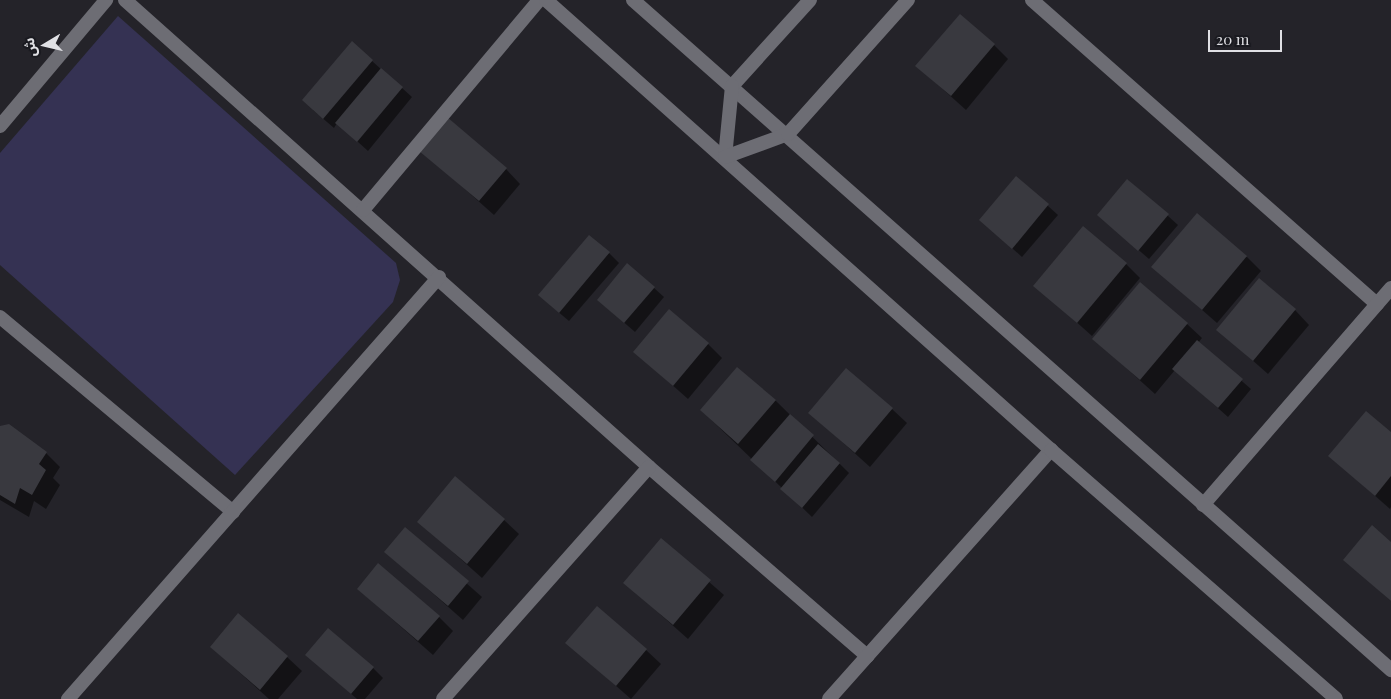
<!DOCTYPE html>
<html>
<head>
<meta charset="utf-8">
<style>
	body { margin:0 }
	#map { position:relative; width:1391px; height:699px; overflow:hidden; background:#242329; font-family:"Playfair Display","Noto Sans Arabic",serif }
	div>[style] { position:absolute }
	.green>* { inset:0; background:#353253 }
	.shadow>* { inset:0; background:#0007 }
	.building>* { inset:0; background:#39393f }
	.minor>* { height:14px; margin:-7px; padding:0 7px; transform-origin:7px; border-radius:7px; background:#6d6d74 }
	.tertiary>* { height:14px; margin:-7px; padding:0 7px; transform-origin:7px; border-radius:7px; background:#6d6d74 }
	span { translate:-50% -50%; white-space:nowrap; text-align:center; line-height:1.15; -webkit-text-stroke:4.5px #1a1a20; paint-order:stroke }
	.north { position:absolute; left:20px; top:20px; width:50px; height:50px; -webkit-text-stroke:4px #1a1a20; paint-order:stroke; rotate:261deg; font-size:14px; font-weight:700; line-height:20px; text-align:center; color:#e0e0e4 }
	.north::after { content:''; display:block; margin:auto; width:18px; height:22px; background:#e0e0e4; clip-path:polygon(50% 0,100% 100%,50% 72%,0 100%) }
	.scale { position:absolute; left:1208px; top:30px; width:74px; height:22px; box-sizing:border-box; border:2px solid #e0e0e4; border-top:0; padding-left:6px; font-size:15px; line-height:18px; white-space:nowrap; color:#e0e0e4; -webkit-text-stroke:4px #1a1a20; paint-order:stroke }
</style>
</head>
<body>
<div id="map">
	<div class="green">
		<div style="clip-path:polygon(118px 16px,396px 263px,400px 280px,393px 302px,235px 475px,0 265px,0 153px)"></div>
	</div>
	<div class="shadow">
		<div style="clip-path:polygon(994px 45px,1008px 59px,966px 110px,917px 66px)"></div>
		<div style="clip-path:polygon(372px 61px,412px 97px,368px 151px,337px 123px,334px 128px,313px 110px)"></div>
		<div style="clip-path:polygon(421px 150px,506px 169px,520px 184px,494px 215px)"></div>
		<div style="clip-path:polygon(1017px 178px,1058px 215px,1022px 257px,981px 220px)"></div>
		<div style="clip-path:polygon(1128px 180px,1178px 225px,1149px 259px,1098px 215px)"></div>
		<div style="clip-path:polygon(609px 253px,619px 263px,569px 321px,550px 305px)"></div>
		<div style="clip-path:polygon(1247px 257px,1261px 271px,1217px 323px,1153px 267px)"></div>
		<div style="clip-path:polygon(1126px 264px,1140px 278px,1092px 336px,1035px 285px)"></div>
		<div style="clip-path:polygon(1140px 284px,1187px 324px,1202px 338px,1198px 343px,1251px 389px,1228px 417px,1175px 370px,1155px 394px,1094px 339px)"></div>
		<div style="clip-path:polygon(654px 288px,664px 297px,635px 332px,598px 300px)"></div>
		<div style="clip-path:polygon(1295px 310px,1309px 325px,1268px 374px,1218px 330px)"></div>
		<div style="clip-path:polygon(708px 344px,722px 358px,688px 399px,635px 352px)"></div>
		<div style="clip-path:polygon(775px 400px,849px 473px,812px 517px,701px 410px)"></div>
		<div style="clip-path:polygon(892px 409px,907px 423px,870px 467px,810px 413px)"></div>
		<div style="clip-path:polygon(0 427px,46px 453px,60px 467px,53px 478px,60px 485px,46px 509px,34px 501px,29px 517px,0 500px)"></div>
		<div style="clip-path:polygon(1391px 434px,1391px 507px,1390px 509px,1330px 456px)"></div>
		<div style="clip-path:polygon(504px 520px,519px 534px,482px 578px,418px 521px)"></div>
		<div style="clip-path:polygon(405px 529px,482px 597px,463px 620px,386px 552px)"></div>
		<div style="clip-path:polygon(661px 540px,724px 595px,688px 639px,625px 583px)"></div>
		<div style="clip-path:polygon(1391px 543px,1391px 601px,1345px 560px)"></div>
		<div style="clip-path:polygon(358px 589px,439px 617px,453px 631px,433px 655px)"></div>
		<div style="clip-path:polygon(567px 643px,646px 650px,661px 664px,631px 699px)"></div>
		<div style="clip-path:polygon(211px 647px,287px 657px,302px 671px,278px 699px,269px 699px)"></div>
		<div style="clip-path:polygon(307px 655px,373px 668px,383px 678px,365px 699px,357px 699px)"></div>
	</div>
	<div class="building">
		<div style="clip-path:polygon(960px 14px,995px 44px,951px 96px,915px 66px)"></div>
		<div style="clip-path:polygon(352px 41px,373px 60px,323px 119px,302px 100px)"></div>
		<div style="clip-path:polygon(381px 68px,403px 87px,357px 142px,335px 123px)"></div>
		<div style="clip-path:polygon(447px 117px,507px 168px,479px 201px,419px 151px)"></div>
		<div style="clip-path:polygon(1016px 176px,1049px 204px,1012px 249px,979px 220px)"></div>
		<div style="clip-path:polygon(1127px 179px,1169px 214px,1138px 251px,1097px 215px)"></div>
		<div style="clip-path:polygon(1197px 213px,1247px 256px,1202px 310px,1151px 267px)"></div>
		<div style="clip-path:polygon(1083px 226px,1127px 263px,1077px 323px,1033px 286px)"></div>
		<div style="clip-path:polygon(589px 235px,610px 252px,559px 313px,538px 295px)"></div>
		<div style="clip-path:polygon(627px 263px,655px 287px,624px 323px,597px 300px)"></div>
		<div style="clip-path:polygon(1259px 278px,1296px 309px,1253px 361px,1216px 330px)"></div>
		<div style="clip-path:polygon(1140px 282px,1188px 323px,1140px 380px,1092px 339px)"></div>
		<div style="clip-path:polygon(669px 309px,709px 343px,673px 386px,633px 352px)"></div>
		<div style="clip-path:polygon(1197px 340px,1243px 379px,1218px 408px,1172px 369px)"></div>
		<div style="clip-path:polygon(737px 367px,776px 400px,738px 444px,700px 410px)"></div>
		<div style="clip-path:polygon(846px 368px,893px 408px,855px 453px,808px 413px)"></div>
		<div style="clip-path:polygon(1366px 411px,1391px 432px,1391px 476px,1375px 496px,1328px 456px)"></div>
		<div style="clip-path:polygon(790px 414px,814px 435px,775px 482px,750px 460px)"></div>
		<div style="clip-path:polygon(9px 424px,47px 452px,39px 464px,46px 470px,32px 495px,20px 488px,15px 504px,0 495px,0 426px)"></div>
		<div style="clip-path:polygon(818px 444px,840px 463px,802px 508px,780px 489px)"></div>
		<div style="clip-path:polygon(455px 476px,505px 519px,467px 564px,417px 522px)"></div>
		<div style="clip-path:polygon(1372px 525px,1391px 542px,1391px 601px,1343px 560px)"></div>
		<div style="clip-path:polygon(405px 527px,469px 581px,448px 606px,384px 552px)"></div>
		<div style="clip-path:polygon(661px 538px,711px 580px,673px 625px,623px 583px)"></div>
		<div style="clip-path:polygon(378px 563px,440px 616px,418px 641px,357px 589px)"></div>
		<div style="clip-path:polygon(597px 606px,647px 649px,616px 686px,565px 643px)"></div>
		<div style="clip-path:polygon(238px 613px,288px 656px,260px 690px,210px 647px)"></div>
		<div style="clip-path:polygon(328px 628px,374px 667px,351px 694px,305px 655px)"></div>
	</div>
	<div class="minor">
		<div style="left:125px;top:0;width:702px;rotate:41.71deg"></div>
		<div style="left:649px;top:467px;width:289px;rotate:40.9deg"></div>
		<div style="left:1032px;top:0;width:460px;rotate:41.4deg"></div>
		<div style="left:0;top:126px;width:165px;rotate:-49.9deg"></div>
		<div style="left:363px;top:210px;width:274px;rotate:-50deg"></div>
		<div style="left:0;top:317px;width:304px;rotate:39.9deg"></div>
		<div style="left:1203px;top:505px;width:287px;rotate:-49.1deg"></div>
		<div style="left:68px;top:699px;width:562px;rotate:-48.68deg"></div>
		<div style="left:443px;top:699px;width:310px;rotate:-48.4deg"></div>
		<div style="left:829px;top:699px;width:334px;rotate:-48.3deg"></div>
	</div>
	<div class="tertiary">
		<div style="left:546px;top:0;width:676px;rotate:41.7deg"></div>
		<div style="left:1051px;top:450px;width:378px;rotate:41.1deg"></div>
		<div style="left:633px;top:0;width:1012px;rotate:41.47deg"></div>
		<div style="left:810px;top:0;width:116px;rotate:132.2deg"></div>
		<div style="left:732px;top:86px;width:71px;rotate:95.6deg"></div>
		<div style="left:725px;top:157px;width:67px;rotate:-20.1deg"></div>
		<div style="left:788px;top:134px;width:180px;rotate:-48.2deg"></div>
	</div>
	<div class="north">ش</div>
	<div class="scale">20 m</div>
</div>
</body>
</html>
